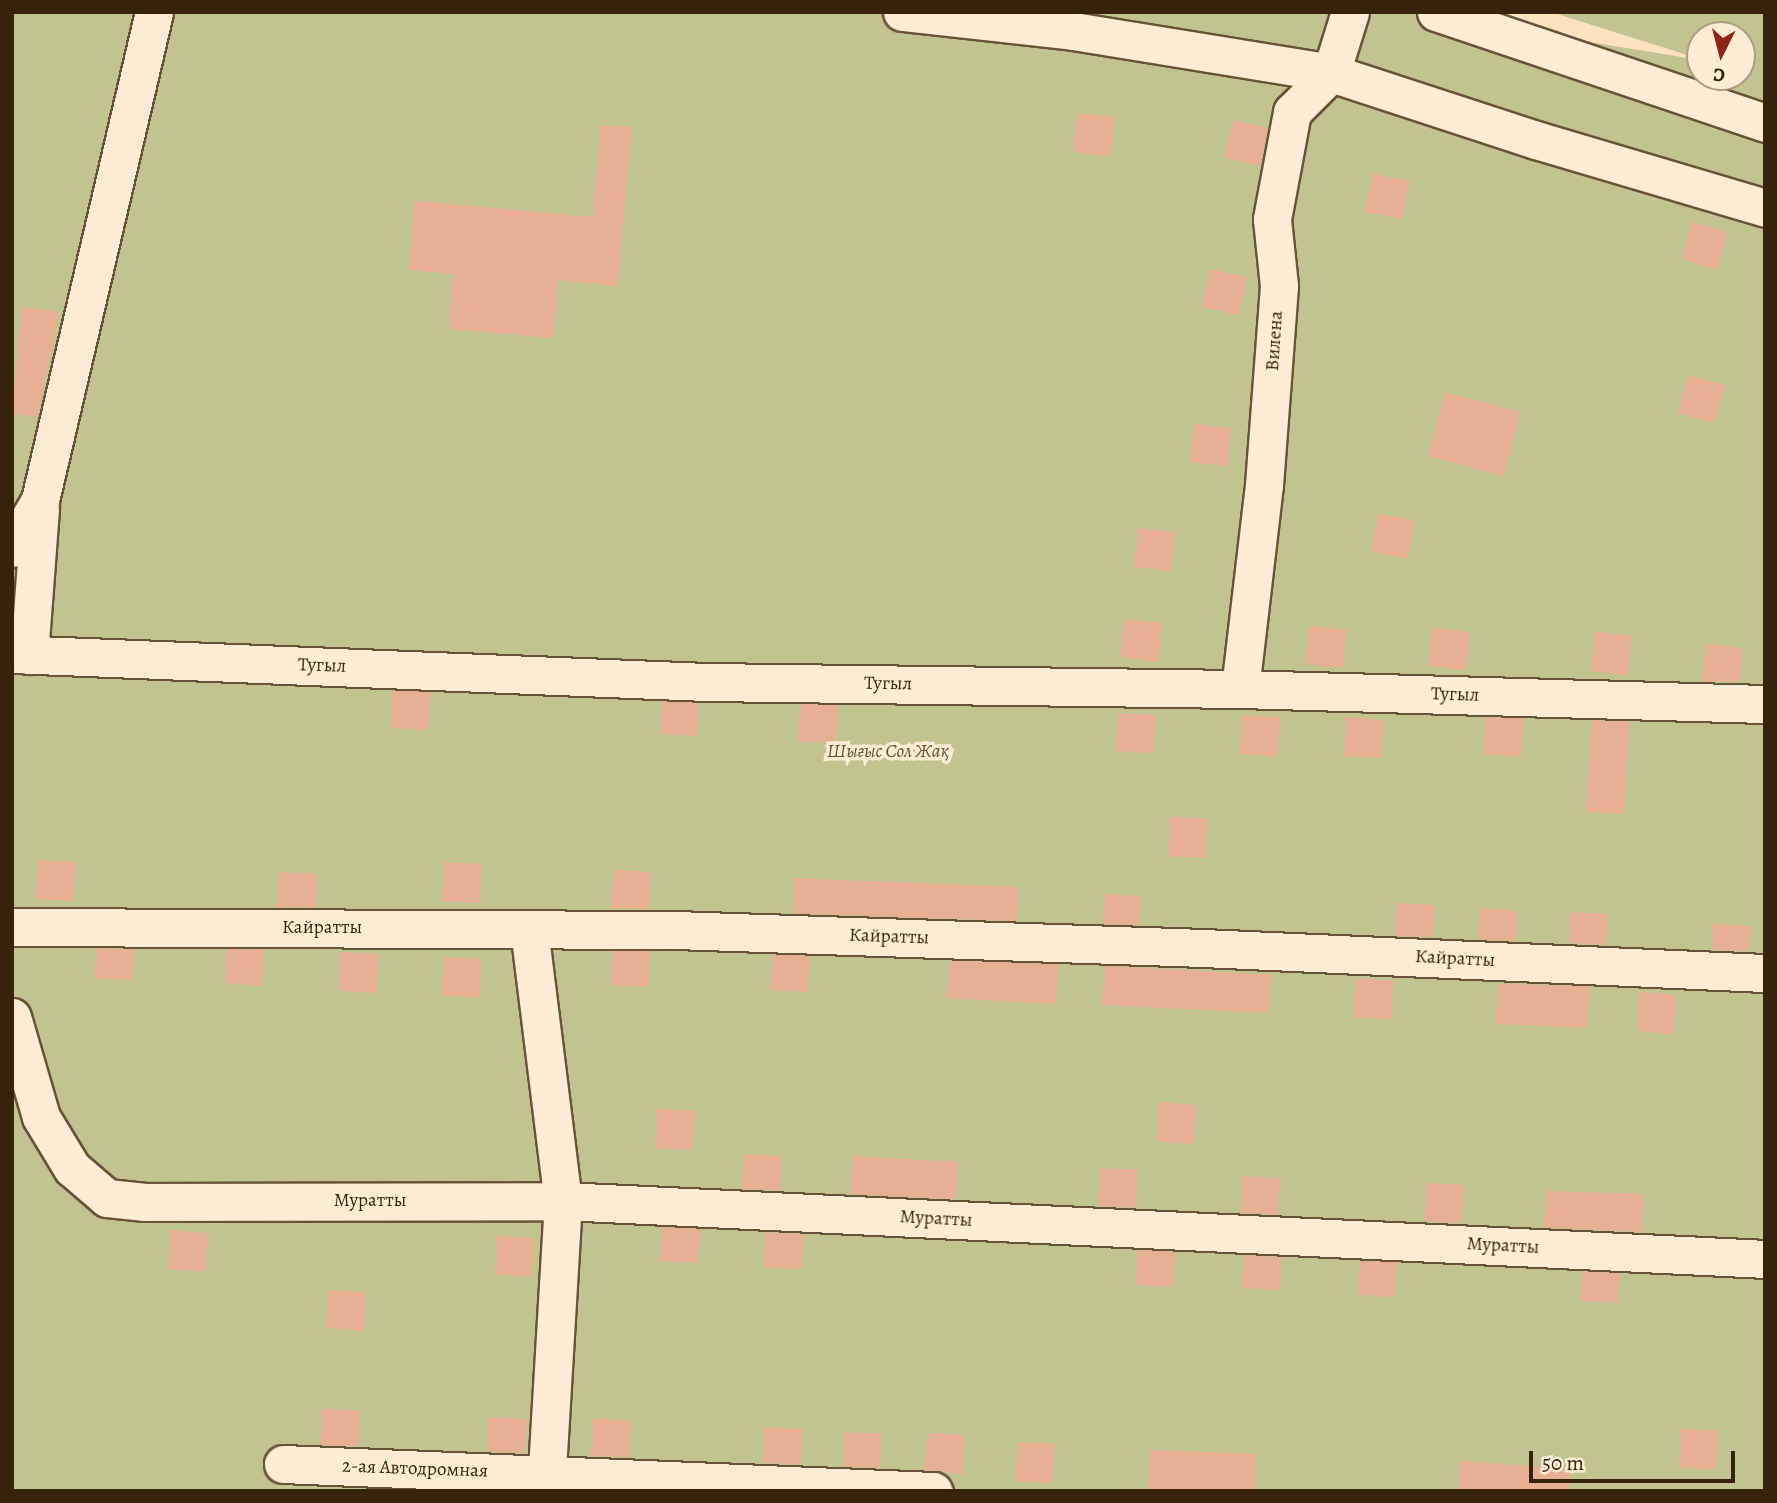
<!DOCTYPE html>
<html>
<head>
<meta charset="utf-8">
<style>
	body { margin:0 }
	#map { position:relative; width:1777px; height:1503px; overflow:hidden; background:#fce2bf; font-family:Alegreya,serif }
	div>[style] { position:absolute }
	.green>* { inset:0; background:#c1c390 }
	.building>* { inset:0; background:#e7af93 }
	.roads { filter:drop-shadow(2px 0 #68523a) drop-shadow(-2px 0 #68523a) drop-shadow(0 2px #68523a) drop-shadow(0 -2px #68523a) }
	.minor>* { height:37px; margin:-18.5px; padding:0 18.5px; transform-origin:18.5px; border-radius:18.5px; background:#fdecd5 }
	span { translate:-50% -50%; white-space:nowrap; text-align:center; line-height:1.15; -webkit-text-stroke:7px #fdecd5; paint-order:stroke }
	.street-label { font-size:19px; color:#36220d }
	.park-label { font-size:19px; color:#605234; font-style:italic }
	.frame { position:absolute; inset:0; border:14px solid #36220d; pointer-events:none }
	.north { position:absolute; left:1686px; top:21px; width:70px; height:70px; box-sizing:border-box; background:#fdecd5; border:2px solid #ad9b85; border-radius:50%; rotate:186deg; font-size:19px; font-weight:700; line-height:28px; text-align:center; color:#36220d }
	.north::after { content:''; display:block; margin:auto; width:24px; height:32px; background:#8f2418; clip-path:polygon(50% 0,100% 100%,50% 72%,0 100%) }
	.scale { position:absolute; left:1529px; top:1451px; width:206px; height:32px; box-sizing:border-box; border:4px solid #36220d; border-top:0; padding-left:9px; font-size:21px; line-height:24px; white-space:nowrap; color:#36220d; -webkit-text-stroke:5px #fdecd5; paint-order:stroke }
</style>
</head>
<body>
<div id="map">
	<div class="green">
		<div style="clip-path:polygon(12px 12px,1405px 12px,1700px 60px,1700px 77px,1742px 77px,1742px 35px,1700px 35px,1700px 59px,1551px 12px,1765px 12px,1765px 1491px,12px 1491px)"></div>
	</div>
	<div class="building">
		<div style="clip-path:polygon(1077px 113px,1115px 117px,1110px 156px,1073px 152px)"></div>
		<div style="clip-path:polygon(1233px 120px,1268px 128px,1261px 166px,1225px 158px)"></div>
		<div style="clip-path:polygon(601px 125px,632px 127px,618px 286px,558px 280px,553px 338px,449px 329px,453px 274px,409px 270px,415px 201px,593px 217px)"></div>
		<div style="clip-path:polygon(1373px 174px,1410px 181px,1402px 219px,1365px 212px)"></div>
		<div style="clip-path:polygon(1692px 222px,1728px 232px,1718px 270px,1682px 259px)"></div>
		<div style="clip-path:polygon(1210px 269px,1247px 277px,1239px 315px,1202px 307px)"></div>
		<div style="clip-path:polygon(22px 307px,59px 312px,38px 417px,12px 414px)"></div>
		<div style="clip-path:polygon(1688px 375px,1725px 385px,1714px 423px,1678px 413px)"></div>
		<div style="clip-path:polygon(1445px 392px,1521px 412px,1504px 476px,1428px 456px)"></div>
		<div style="clip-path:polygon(1194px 424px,1231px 428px,1227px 466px,1190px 462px)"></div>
		<div style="clip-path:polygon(1378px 514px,1415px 520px,1408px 559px,1371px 551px)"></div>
		<div style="clip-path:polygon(1138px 528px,1175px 532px,1171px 571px,1134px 567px)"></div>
		<div style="clip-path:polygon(1125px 619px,1162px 623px,1158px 662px,1120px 657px)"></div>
		<div style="clip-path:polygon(1310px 626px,1347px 630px,1343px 668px,1305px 664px)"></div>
		<div style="clip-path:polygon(1432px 628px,1470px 632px,1466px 670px,1428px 666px)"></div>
		<div style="clip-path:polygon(1595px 632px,1632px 636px,1628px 675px,1591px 671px)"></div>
		<div style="clip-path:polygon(1706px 644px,1743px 648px,1740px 682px,1702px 681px)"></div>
		<div style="clip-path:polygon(393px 690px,431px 692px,428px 730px,391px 728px)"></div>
		<div style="clip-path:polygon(662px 701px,699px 703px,697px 736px,660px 734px)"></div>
		<div style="clip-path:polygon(800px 704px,838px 705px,836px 744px,798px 741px)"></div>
		<div style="clip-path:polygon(1119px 713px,1156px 715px,1154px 753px,1116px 751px)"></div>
		<div style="clip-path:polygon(1242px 715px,1280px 717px,1278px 756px,1240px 754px)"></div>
		<div style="clip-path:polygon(1346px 717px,1383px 720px,1381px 758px,1343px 756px)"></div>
		<div style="clip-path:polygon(1486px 717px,1524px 718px,1521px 757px,1484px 754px)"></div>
		<div style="clip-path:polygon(1592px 720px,1629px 721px,1624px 814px,1586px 812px)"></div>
		<div style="clip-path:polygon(1170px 817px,1207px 819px,1205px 858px,1168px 856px)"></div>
		<div style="clip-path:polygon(38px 860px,76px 862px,73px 901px,36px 899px)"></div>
		<div style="clip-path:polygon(445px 862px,482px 864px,480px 903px,442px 901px)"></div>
		<div style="clip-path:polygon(614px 870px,651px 872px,649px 909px,611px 908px)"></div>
		<div style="clip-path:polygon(279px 872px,317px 874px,315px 907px,277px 907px)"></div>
		<div style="clip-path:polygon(795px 878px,1019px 887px,1017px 921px,793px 913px)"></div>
		<div style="clip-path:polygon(1104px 894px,1141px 896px,1140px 925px,1103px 924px)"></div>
		<div style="clip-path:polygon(1397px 903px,1435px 905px,1433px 937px,1395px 936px)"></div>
		<div style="clip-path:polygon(1480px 908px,1517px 911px,1515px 941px,1478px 939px)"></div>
		<div style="clip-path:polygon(1571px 912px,1608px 914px,1606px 945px,1569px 943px)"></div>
		<div style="clip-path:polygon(1713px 924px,1751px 926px,1749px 951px,1712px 950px)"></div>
		<div style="clip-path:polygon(96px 948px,134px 949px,132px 980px,95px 978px)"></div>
		<div style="clip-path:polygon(227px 949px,264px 949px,262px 986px,225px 983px)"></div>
		<div style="clip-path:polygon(613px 951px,650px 951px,648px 987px,611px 985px)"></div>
		<div style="clip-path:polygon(341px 952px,379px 954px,376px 993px,339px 991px)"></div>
		<div style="clip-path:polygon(773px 954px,810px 956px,808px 992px,771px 990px)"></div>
		<div style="clip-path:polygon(444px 957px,482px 959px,479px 998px,442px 995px)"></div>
		<div style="clip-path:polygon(950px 960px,1059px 965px,1056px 1004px,947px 998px)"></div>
		<div style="clip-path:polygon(1105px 966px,1271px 975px,1269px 1013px,1102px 1005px)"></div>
		<div style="clip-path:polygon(1356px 978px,1394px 981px,1391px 1019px,1354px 1017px)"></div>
		<div style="clip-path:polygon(1498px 984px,1590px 986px,1587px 1028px,1496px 1024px)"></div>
		<div style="clip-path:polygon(1639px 992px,1676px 995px,1674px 1034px,1637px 1031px)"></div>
		<div style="clip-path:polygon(1159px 1102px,1196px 1105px,1194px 1144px,1157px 1141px)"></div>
		<div style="clip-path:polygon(657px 1109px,695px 1111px,692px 1150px,655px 1148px)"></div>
		<div style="clip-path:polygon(744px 1154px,782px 1156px,780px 1190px,742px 1189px)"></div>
		<div style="clip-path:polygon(853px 1156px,958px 1162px,956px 1199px,851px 1194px)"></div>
		<div style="clip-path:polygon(1101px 1168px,1138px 1170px,1136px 1208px,1098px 1206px)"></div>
		<div style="clip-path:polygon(1243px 1176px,1280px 1178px,1278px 1214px,1241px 1213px)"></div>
		<div style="clip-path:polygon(1426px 1183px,1464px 1185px,1461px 1223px,1424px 1221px)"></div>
		<div style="clip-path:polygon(1546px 1191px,1644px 1194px,1642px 1232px,1544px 1227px)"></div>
		<div style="clip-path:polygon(662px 1227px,700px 1229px,698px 1263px,660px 1261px)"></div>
		<div style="clip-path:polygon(171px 1230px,208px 1233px,206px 1271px,168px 1269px)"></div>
		<div style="clip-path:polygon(766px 1232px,804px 1234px,802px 1269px,764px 1267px)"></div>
		<div style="clip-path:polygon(497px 1236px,534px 1238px,532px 1277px,495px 1274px)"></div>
		<div style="clip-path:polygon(1137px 1250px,1175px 1252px,1173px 1287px,1135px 1285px)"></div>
		<div style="clip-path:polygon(1244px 1255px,1282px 1257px,1280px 1290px,1242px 1288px)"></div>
		<div style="clip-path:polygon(1360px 1260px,1397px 1262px,1395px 1297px,1358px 1295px)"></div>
		<div style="clip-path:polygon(1583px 1271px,1620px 1273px,1618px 1303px,1581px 1301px)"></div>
		<div style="clip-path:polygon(329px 1290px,366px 1292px,364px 1331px,326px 1328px)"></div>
		<div style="clip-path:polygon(322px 1409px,360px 1411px,358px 1446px,320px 1445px)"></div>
		<div style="clip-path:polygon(489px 1417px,527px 1419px,525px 1453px,487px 1451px)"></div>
		<div style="clip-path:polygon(593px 1418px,631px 1421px,629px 1457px,591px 1456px)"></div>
		<div style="clip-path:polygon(765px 1427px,803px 1429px,801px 1464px,763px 1463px)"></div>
		<div style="clip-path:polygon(1681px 1429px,1718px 1431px,1716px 1470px,1679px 1467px)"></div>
		<div style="clip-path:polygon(845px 1432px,882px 1434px,880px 1468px,843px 1466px)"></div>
		<div style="clip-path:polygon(928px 1433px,965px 1435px,963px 1474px,925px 1470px)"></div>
		<div style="clip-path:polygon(1018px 1442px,1055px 1444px,1052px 1483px,1015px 1481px)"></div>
		<div style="clip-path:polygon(1151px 1450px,1256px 1454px,1254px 1491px,1148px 1489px)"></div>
		<div style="clip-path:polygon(1460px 1461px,1571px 1469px,1569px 1491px,1459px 1491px)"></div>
	</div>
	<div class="roads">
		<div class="minor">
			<div style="left:902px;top:12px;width:172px;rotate:6.3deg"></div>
			<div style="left:1073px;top:31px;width:261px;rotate:9.2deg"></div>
			<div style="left:1331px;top:73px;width:216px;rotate:18.1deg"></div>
			<div style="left:1536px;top:140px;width:239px;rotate:16.5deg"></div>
			<div style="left:1436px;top:12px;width:347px;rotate:18.6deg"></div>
			<div style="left:12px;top:548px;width:56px;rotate:-59.7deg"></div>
			<div style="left:40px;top:500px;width:501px;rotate:-76.85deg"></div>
			<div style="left:12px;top:654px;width:694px;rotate:2.31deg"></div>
			<div style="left:705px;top:682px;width:535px;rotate:0.75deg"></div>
			<div style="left:1240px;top:689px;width:525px;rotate:1.64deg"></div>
			<div style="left:29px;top:655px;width:147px;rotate:-85.7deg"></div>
			<div style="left:1240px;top:689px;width:205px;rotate:-83.3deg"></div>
			<div style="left:1264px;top:485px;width:200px;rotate:-85.7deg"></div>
			<div style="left:1279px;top:286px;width:67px;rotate:-96deg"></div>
			<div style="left:1272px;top:219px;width:109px;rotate:-79.4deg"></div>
			<div style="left:1292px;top:112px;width:55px;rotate:-45deg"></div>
			<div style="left:1331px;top:73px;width:64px;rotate:-72.7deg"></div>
			<div style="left:12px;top:927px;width:663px;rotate:0.26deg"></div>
			<div style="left:675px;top:930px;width:528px;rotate:1.95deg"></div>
			<div style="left:1203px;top:948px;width:563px;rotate:2.55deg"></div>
			<div style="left:529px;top:929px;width:274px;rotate:82.9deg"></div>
			<div style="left:563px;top:1201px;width:290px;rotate:93.4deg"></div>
			<div style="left:12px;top:1017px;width:104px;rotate:73.8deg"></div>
			<div style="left:41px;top:1117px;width:60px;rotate:58.7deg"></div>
			<div style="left:72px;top:1168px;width:46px;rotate:40.6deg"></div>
			<div style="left:107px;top:1198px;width:36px;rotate:6deg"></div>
			<div style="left:143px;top:1202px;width:420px;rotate:-0.1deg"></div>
			<div style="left:563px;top:1201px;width:1203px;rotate:2.76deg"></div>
			<div style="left:283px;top:1464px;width:651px;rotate:2.38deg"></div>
		</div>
	</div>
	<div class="street-label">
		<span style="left:1275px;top:341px;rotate:-86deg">Вилена</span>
		<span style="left:322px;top:666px;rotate:2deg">Тугыл</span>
		<span style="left:888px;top:684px;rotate:1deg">Тугыл</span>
		<span style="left:1455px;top:695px;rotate:2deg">Тугыл</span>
		<span style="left:322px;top:928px">Кайратты</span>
		<span style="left:889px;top:937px;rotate:2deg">Кайратты</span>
		<span style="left:1455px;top:959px;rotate:3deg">Кайратты</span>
		<span style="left:370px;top:1201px">Муратты</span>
		<span style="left:936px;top:1219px;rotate:3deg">Муратты</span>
		<span style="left:1503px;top:1246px;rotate:3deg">Муратты</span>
		<span style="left:415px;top:1469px;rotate:2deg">2-ая Автодромная</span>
	</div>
	<div class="park-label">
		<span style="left:888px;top:752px">Шығыс Сол Жақ</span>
	</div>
	<div class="frame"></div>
	<div class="north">С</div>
	<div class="scale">50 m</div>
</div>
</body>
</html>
